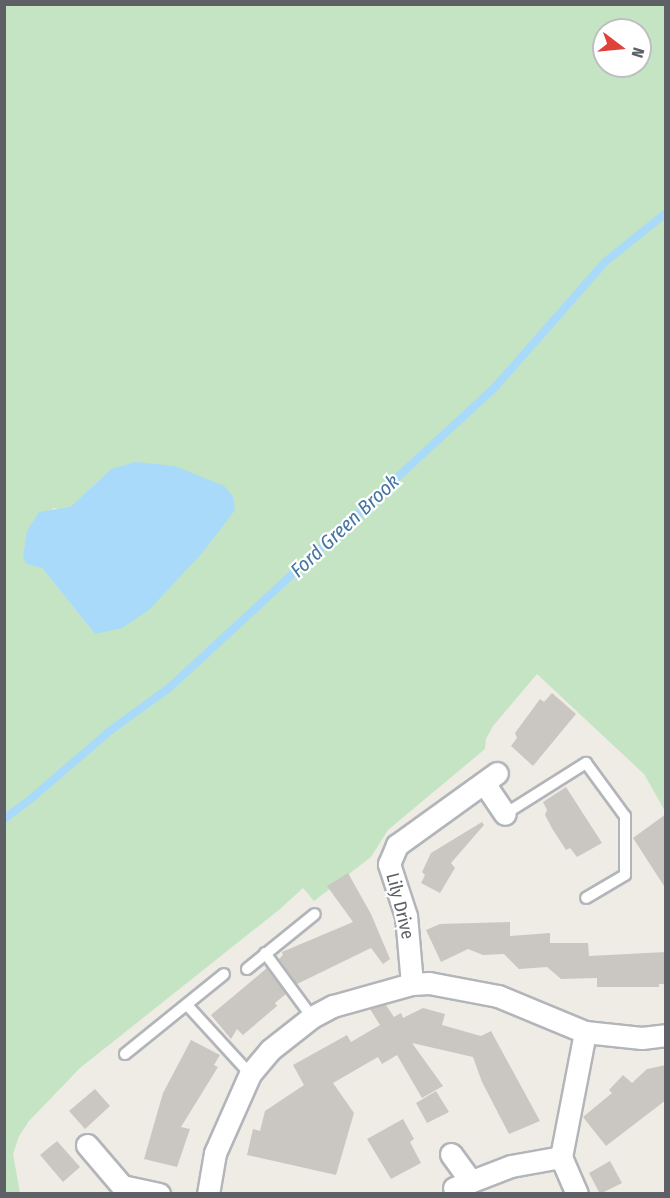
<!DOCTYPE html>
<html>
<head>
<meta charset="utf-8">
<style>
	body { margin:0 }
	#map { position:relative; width:670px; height:1198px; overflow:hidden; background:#eeece5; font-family:"Fira Sans Condensed",sans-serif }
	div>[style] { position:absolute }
	.green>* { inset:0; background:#c4e4c3 }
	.water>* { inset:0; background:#aadaf9 }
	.stream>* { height:8px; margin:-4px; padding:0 4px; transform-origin:4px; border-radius:4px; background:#aadaf9 }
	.building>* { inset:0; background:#cac7c2 }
	.roads { filter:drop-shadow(2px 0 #b2b5b9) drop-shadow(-2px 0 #b2b5b9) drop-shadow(0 2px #b2b5b9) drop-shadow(0 -2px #b2b5b9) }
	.lane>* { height:10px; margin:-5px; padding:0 5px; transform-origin:5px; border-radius:5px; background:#fff }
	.street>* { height:21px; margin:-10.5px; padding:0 10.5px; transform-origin:10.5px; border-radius:10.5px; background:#fff }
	span { translate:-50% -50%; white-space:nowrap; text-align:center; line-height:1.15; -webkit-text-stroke:4.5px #fff; paint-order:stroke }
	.street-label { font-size:18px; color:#5d6064 }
	.water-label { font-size:20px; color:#4475a2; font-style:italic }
	.frame { position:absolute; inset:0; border:6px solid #5d6064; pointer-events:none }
	.north { position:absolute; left:592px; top:18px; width:60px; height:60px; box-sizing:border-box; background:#fff; border:2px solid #bebfc1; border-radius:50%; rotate:106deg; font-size:16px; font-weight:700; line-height:24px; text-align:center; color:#5d6064 }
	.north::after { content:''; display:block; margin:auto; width:21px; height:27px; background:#de423b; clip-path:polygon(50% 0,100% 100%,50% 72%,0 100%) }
</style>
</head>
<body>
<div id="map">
	<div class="green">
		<div style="clip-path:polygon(evenodd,5px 5px,665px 5px,665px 811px,644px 774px,537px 674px,493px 726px,486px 739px,485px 749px,388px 830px,371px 857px,314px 901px,303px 888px,280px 909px,80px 1068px,29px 1121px,19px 1136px,13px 1154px,20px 1193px,5px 1194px,5px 5px,604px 30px,640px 30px,640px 66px,604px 66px,604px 30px,5px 5px,111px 469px,95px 634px,42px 568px,53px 508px,64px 510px,70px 507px,111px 469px)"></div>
	</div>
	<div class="water">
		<div style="clip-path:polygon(135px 462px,175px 466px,224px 486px,233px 496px,235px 510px,203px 552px,149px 610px,122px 628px,95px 634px,42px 568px,27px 564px,23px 558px,27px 531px,39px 512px,70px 507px,111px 469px)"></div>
	</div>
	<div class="stream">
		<div style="left:4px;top:819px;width:36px;rotate:-37deg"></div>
		<div style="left:33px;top:797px;width:103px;rotate:-40.7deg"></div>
		<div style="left:111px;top:730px;width:72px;rotate:-35.9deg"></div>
		<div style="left:169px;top:688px;width:445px;rotate:-42.7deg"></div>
		<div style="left:496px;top:386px;width:165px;rotate:-48.7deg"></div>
		<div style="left:605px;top:262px;width:78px;rotate:-38.8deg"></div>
	</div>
	<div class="building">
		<div style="clip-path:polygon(552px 693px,576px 714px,533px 766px,511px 746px,517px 738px,515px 733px,540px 699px,544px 702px)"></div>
		<div style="clip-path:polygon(566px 787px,602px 843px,577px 857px,570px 848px,566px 850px,553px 830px,545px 815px,547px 810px,543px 802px)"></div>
		<div style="clip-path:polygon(666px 814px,666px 889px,633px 838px)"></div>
		<div style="clip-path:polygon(482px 822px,484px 825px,451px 863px,455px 868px,440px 893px,421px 883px,425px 875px,422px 872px,431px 853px)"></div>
		<div style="clip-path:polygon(348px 873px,371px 914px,390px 959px,383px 964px,371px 948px,297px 984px,279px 959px,283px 955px,282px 952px,353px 922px,327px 886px)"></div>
		<div style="clip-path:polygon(510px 922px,510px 936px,550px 933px,550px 943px,588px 943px,589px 956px,666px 952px,666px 984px,659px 984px,659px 987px,597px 987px,597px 978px,561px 979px,547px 967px,519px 969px,504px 954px,483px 955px,468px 949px,441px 962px,426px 930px,440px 924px)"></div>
		<div style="clip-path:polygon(267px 968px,286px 994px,275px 1003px,277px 1006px,243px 1035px,237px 1029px,231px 1039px,211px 1015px)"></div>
		<div style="clip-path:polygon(386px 1005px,394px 1017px,401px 1013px,403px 1018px,423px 1008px,445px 1014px,442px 1025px,481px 1036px,491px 1031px,540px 1121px,509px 1134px,482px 1082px,473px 1057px,412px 1043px,443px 1086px,422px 1098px,397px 1055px,382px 1064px,378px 1057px,333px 1083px,354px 1113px,336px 1175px,247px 1155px,253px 1129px,260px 1131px,265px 1111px,304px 1085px,293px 1065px,347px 1035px,351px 1042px,380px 1025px,370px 1009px)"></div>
		<div style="clip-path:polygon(191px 1040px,220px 1055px,214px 1065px,218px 1067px,181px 1127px,190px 1129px,177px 1167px,144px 1159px,163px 1093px)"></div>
		<div style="clip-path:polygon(666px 1065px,666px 1100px,606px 1146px,583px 1117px,612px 1093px,609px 1090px,623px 1075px,632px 1083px,647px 1069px)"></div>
		<div style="clip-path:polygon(95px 1089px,110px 1106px,85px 1129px,69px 1111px)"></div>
		<div style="clip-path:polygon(436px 1091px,449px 1112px,427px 1123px,416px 1103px)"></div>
		<div style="clip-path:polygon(403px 1119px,414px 1139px,410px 1142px,421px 1163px,391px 1179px,367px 1139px)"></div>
		<div style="clip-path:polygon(57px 1141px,80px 1167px,63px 1182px,40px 1155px)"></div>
		<div style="clip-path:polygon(610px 1161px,622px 1183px,600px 1194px,589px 1173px)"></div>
	</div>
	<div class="roads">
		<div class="lane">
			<div style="left:505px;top:814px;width:96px;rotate:-32.2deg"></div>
			<div style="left:586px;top:763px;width:66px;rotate:53.7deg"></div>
			<div style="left:625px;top:816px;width:59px;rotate:90deg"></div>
			<div style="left:625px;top:875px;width:45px;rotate:149.5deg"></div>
			<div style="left:265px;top:953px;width:79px;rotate:53.7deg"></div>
			<div style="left:247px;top:969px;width:87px;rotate:-39deg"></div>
			<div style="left:187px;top:1005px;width:93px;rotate:47.6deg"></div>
			<div style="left:125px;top:1054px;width:127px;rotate:-38.9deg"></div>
		</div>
		<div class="street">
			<div style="left:484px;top:783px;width:37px;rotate:56deg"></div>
			<div style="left:412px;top:984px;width:68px;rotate:-95deg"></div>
			<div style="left:406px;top:916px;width:55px;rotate:-108.1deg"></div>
			<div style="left:389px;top:864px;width:21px;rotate:-67deg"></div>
			<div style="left:397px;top:845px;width:123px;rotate:-35.8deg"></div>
			<div style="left:87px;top:1145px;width:54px;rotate:49.5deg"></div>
			<div style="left:122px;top:1186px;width:38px;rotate:12deg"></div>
			<div style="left:451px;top:1154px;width:34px;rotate:54deg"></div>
			<div style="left:454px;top:1188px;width:61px;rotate:-21.1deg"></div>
			<div style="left:511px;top:1166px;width:51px;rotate:-10.2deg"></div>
			<div style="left:208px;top:1194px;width:42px;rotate:-80.3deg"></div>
			<div style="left:215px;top:1153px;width:86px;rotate:-66.1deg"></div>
			<div style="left:250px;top:1074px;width:31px;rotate:-50deg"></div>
			<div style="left:270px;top:1050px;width:53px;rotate:-38.2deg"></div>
			<div style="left:312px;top:1017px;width:24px;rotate:-28deg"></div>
			<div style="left:333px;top:1006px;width:82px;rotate:-15.6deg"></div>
			<div style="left:412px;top:984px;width:17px;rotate:-3deg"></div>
			<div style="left:429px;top:983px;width:70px;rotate:10.7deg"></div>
			<div style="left:498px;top:996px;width:94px;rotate:22.5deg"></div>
			<div style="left:585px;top:1032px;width:57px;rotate:6deg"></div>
			<div style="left:642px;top:1038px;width:24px;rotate:-7deg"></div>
			<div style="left:577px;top:1194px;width:40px;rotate:-113.4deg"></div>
			<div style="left:561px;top:1157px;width:127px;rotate:-79.1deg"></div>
		</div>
	</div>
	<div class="street-label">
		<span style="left:400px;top:906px;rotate:76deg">Lily Drive</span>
	</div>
	<div class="water-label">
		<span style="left:345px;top:526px;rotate:-43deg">Ford Green Brook</span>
	</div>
	<div class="frame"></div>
	<div class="north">N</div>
</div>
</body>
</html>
